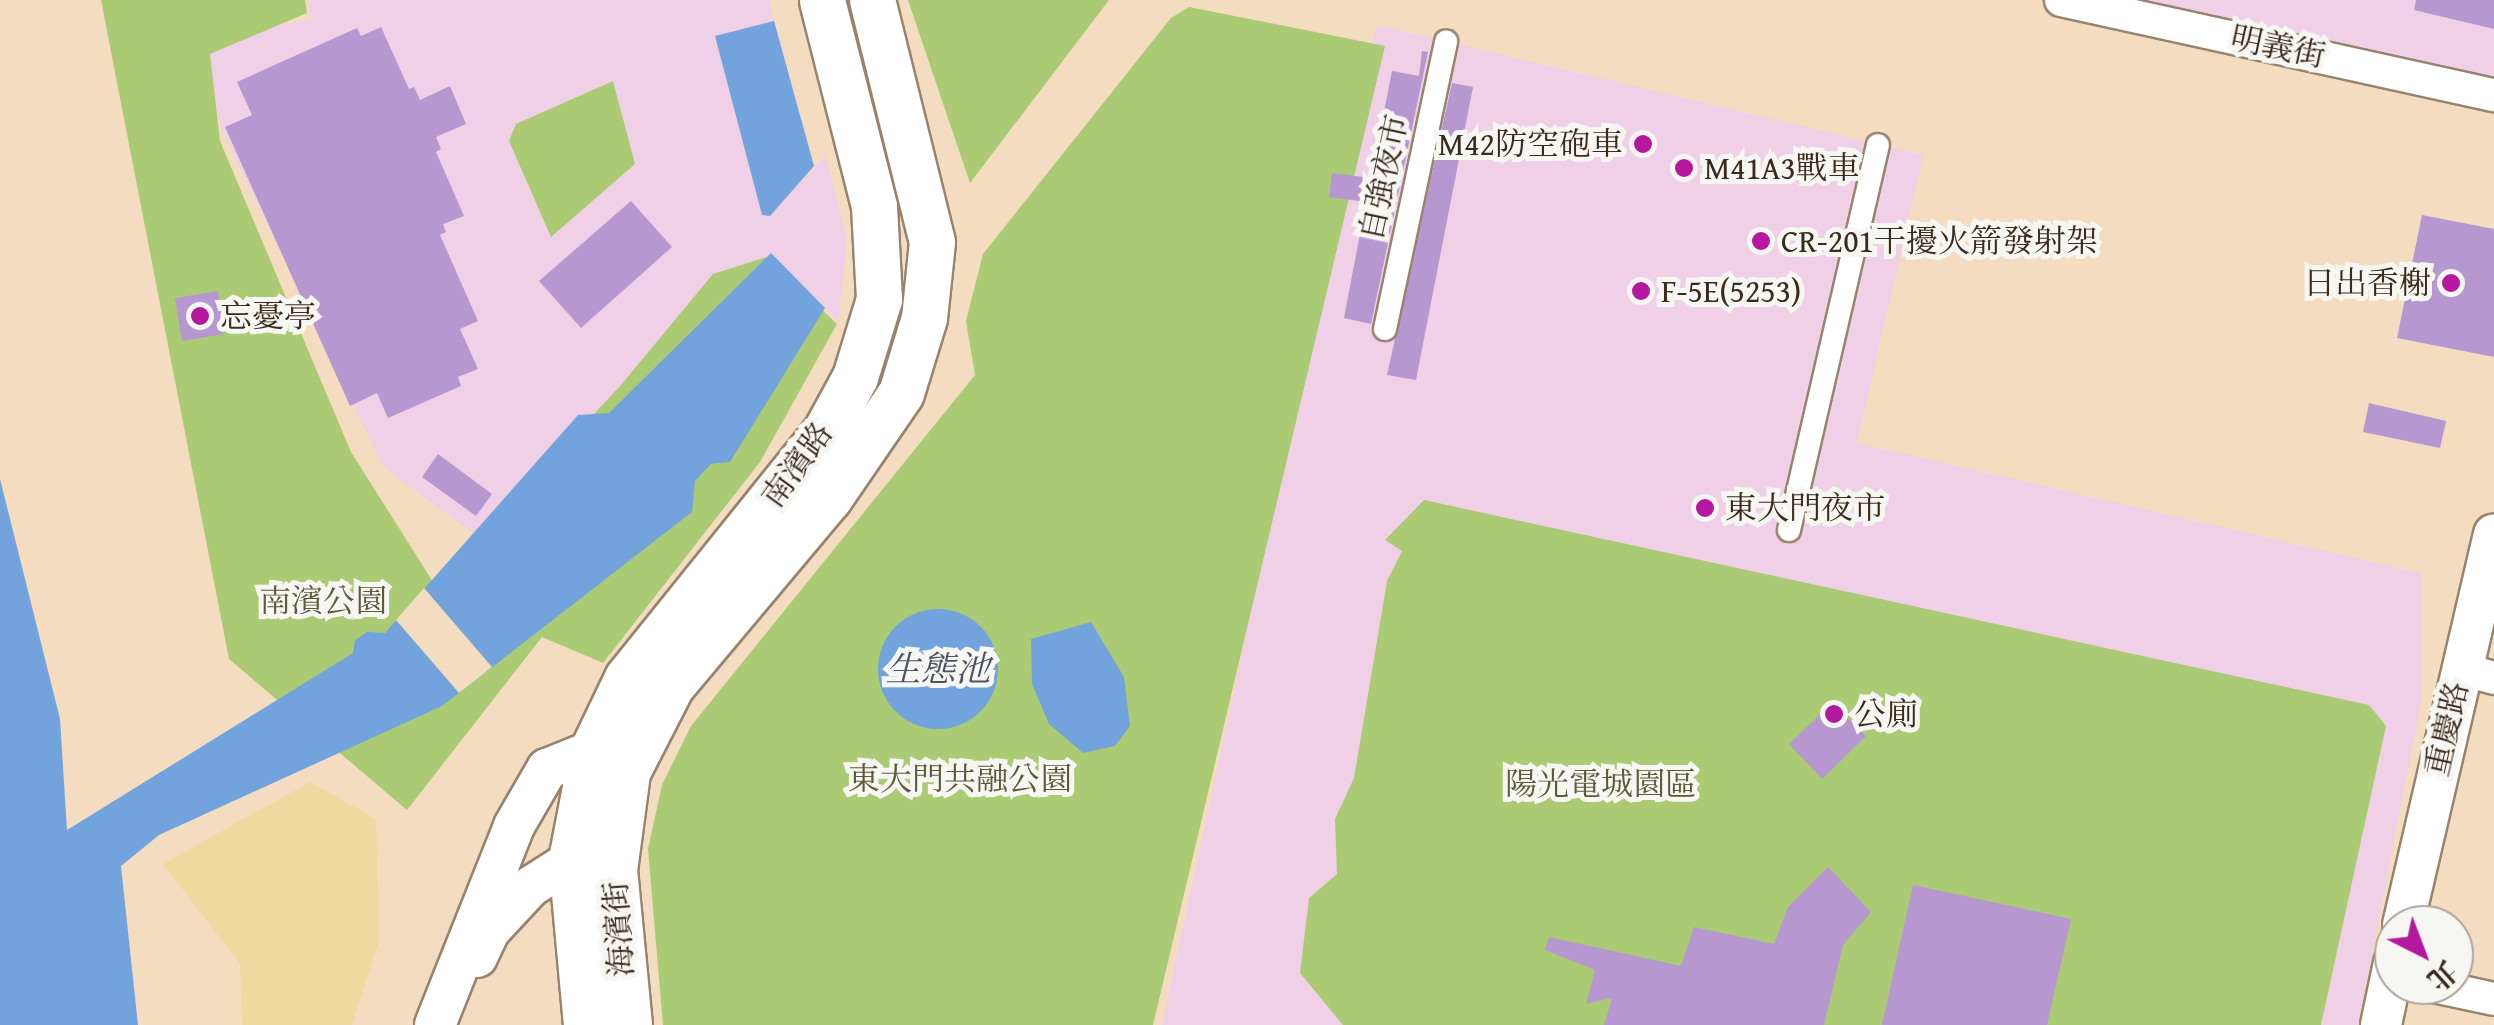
<!DOCTYPE html>
<html>
<head>
<meta charset="utf-8">
<style>
	body { margin:0 }
	#map { position:relative; width:2494px; height:1025px; overflow:hidden; background:#f3dcbf; font-family:"Gentium Book Plus","Noto Serif TC",serif }
	div>[style] { position:absolute }
	.built>* { inset:0; background:#efd0e6 }
	.green>* { inset:0; background:#aacb73 }
	.sand>* { inset:0; background:#eeda9e }
	.water>* { inset:0; background:#72a3dd }
	.round { border-radius:50% }
	.pier>* { inset:0; background:#f3dcbf }
	.building>* { inset:0; background:#b797cf }
	.roads { filter:drop-shadow(2px 0 #97836e) drop-shadow(-2px 0 #97836e) drop-shadow(0 2px #97836e) drop-shadow(0 -2px #97836e) }
	.pedestrian>* { height:22px; margin:-11px; padding:0 11px; transform-origin:11px; border-radius:11px; background:#fff }
	.minor>* { height:32px; margin:-16px; padding:0 16px; transform-origin:16px; border-radius:16px; background:#fff }
	.tertiary>* { height:40px; margin:-20px; padding:0 20px; transform-origin:20px; border-radius:20px; background:#fff }
	.secondary>* { height:45px; margin:-22.5px; padding:0 22.5px; transform-origin:22.5px; border-radius:22.5px; background:#fff }
	.dots>* { width:28px; height:28px; translate:-50% -50%; box-sizing:border-box; border:5px solid #f6f6f2; border-radius:50% }
	span { translate:-50% -50%; white-space:nowrap; text-align:center; line-height:1.15; -webkit-text-stroke:10px #f6f6f2; paint-order:stroke }
	.street-label { font-size:32px; color:#3b2a1e }
	.poi-label { font-size:32px; color:#3b2a1e }
	.right { translate:-100% -50%; text-align:right }
	.left { translate:0 -50%; text-align:left }
	.park-label { font-size:32px; color:#5c5a38 }
	.water-label { font-size:35px; color:#4e5461; font-style:italic }
	.north { position:absolute; left:2374px; top:905px; width:100px; height:100px; box-sizing:border-box; background:#f6f6f2; border:2px solid #aba49d; border-radius:50%; rotate:138deg; font-size:28px; font-weight:700; line-height:40px; text-align:center; color:#3b2a1e }
	.north::after { content:''; display:block; margin:auto; width:35px; height:45px; background:#b5179e; clip-path:polygon(50% 0,100% 100%,50% 72%,0 100%) }
</style>
</head>
<body>
<div id="map">
	<div class="built">
		<div style="clip-path:polygon(316px 0,768px 0,774px 21px,716px 37px,762px 215px,770px 215px,825px 155px,847px 239px,838px 321px,770px 254px,609px 413px,578px 415px,473px 533px,383px 467px,221px 127px,202px 42px,311px 19px,308px 2px)"></div>
		<div style="clip-path:polygon(2122px 0,2494px 0,2494px 84px)"></div>
		<div style="clip-path:polygon(1377px 25px,1923px 155px,1857px 443px,2421px 573px,2421px 703px,2358px 1025px,1162px 1025px)"></div>
	</div>
	<div class="green">
		<div style="clip-path:polygon(101px 0,305px 0,307px 13px,210px 54px,220px 141px,351px 452px,435px 585px,621px 385px,713px 274px,766px 257px,837px 324px,760px 462px,603px 663px,542px 637px,407px 810px,229px 659px)"></div>
		<div style="clip-path:polygon(908px 0,1109px 0,970px 183px)"></div>
		<div style="clip-path:polygon(1189px 7px,1385px 46px,1153px 1025px,663px 1025px,648px 849px,662px 785px,691px 726px,975px 375px,966px 321px,983px 254px,1171px 18px)"></div>
		<div style="clip-path:polygon(613px 81px,635px 164px,551px 237px,509px 141px,516px 124px)"></div>
		<div style="clip-path:polygon(1424px 500px,2369px 705px,2386px 726px,2321px 1025px,1343px 1025px,1300px 973px,1309px 898px,1337px 874px,1335px 819px,1354px 778px,1387px 581px,1402px 551px,1385px 540px)"></div>
	</div>
	<div class="sand">
		<div style="clip-path:polygon(310px 782px,376px 819px,379px 941px,352px 1025px,242px 1025px,240px 964px,163px 864px)"></div>
	</div>
	<div class="water">
		<div style="clip-path:polygon(774px 21px,814px 166px,770px 216px,762px 215px,715px 36px)"></div>
		<div style="clip-path:polygon(771px 253px,825px 308px,730px 462px,711px 464px,695px 481px,692px 512px,442px 706px,159px 835px,121px 866px,138px 1025px,0 1025px,0 479px,60px 719px,67px 830px,353px 653px,355px 640px,367px 632px,385px 633px,578px 415px,609px 413px)"></div>
		<div class="round" style="left:878px;top:609px;width:120px;height:120px"></div>
		<div style="clip-path:polygon(1091px 622px,1124px 677px,1130px 726px,1115px 746px,1083px 753px,1049px 724px,1032px 684px,1031px 639px)"></div>
	</div>
	<div class="pier">
		<div style="clip-path:polygon(424px 588px,492px 667px,459px 693px,396px 620px)"></div>
	</div>
	<div class="building">
		<div style="clip-path:polygon(2416px 0,2494px 0,2494px 29px,2414px 10px)"></div>
		<div style="clip-path:polygon(381px 27px,409px 89px,414px 87px,420px 100px,450px 86px,466px 124px,436px 137px,441px 149px,436px 152px,464px 216px,443px 224px,446px 232px,440px 235px,478px 321px,460px 329px,478px 369px,458px 377px,461px 386px,388px 418px,377px 393px,350px 406px,225px 127px,252px 115px,237px 82px,357px 28px,361px 36px)"></div>
		<div style="clip-path:polygon(1422px 51px,1428px 52px,1371px 324px,1344px 318px,1366px 202px,1329px 197px,1332px 173px,1371px 178px,1392px 71px,1419px 76px)"></div>
		<div style="clip-path:polygon(1452px 83px,1473px 87px,1416px 380px,1387px 375px)"></div>
		<div style="clip-path:polygon(631px 201px,672px 247px,581px 328px,539px 281px)"></div>
		<div style="clip-path:polygon(2422px 215px,2494px 229px,2494px 357px,2397px 338px)"></div>
		<div style="clip-path:polygon(218px 291px,224px 334px,182px 341px,175px 298px)"></div>
		<div style="clip-path:polygon(2369px 403px,2446px 421px,2440px 448px,2363px 432px)"></div>
		<div style="clip-path:polygon(438px 454px,492px 494px,476px 516px,422px 477px)"></div>
		<div style="clip-path:polygon(1833px 702px,1866px 736px,1822px 779px,1789px 744px)"></div>
		<div style="clip-path:polygon(1828px 867px,1871px 912px,1843px 945px,1824px 1025px,1604px 1025px,1612px 998px,1586px 1004px,1595px 970px,1545px 950px,1549px 937px,1681px 966px,1694px 927px,1774px 944px,1788px 907px)"></div>
		<div style="clip-path:polygon(1913px 885px,2071px 919px,2047px 1025px,1882px 1025px)"></div>
	</div>
	<div class="roads">
		<div class="pedestrian">
			<div style="left:1385px;top:329px;width:294px;rotate:-78deg"></div>
			<div style="left:1789px;top:530px;width:395px;rotate:-77deg"></div>
		</div>
		<div class="minor">
			<div style="left:2061px;top:0;width:443px;rotate:12.4deg"></div>
			<div style="left:2461px;top:669px;width:34px;rotate:15deg"></div>
			<div style="left:2429px;top:985px;width:66px;rotate:12.2deg"></div>
		</div>
		<div class="tertiary">
			<div style="left:2403px;top:925px;width:401px;rotate:-76.9deg"></div>
			<div style="left:477px;top:957px;width:29px;rotate:-65deg"></div>
			<div style="left:489px;top:931px;width:60px;rotate:-47deg"></div>
			<div style="left:530px;top:887px;width:78px;rotate:-32.5deg"></div>
			<div style="left:435px;top:1025px;width:214px;rotate:-68.3deg"></div>
			<div style="left:514px;top:826px;width:66px;rotate:-59.9deg"></div>
			<div style="left:547px;top:769px;width:48px;rotate:-21.8deg"></div>
			<div style="left:2381px;top:1025px;width:63px;rotate:-78.2deg"></div>
		</div>
		<div class="secondary">
			<div style="left:586px;top:1025px;width:166px;rotate:-95.2deg"></div>
			<div style="left:571px;top:860px;width:111px;rotate:-79.1deg"></div>
			<div style="left:592px;top:751px;width:81px;rotate:-64.4deg"></div>
			<div style="left:627px;top:678px;width:316px;rotate:-51.2deg"></div>
			<div style="left:825px;top:432px;width:63px;rotate:-61.4deg"></div>
			<div style="left:855px;top:377px;width:82px;rotate:-72.9deg"></div>
			<div style="left:879px;top:299px;width:93px;rotate:-93.1deg"></div>
			<div style="left:874px;top:206px;width:212px;rotate:-104.2deg"></div>
			<div style="left:629px;top:1025px;width:156px;rotate:-95.5deg"></div>
			<div style="left:614px;top:870px;width:99px;rotate:-82.4deg"></div>
			<div style="left:627px;top:772px;width:97px;rotate:-62.9deg"></div>
			<div style="left:671px;top:686px;width:246px;rotate:-50deg"></div>
			<div style="left:829px;top:498px;width:127px;rotate:-55.6deg"></div>
			<div style="left:901px;top:393px;width:78px;rotate:-73deg"></div>
			<div style="left:924px;top:318px;width:76px;rotate:-84deg"></div>
			<div style="left:932px;top:242px;width:249px;rotate:-103.9deg"></div>
		</div>
	</div>
	<div class="dots">
		<div style="left:1643px;top:144px;background:#b5179e"></div>
		<div style="left:1684px;top:168px;background:#b5179e"></div>
		<div style="left:1761px;top:241px;background:#b5179e"></div>
		<div style="left:2451px;top:283px;background:#b5179e"></div>
		<div style="left:1641px;top:291px;background:#b5179e"></div>
		<div style="left:200px;top:316px;background:#b5179e"></div>
		<div style="left:1705px;top:508px;background:#b5179e"></div>
		<div style="left:1834px;top:714px;background:#b5179e"></div>
	</div>
	<div class="street-label">
		<span style="left:2278px;top:47px;rotate:12deg">明義街</span>
		<span style="left:1384px;top:178px;rotate:-78deg">自強夜市</span>
		<span style="left:797px;top:465px;rotate:-54deg">南濱路</span>
		<span style="left:2447px;top:729px;rotate:-77deg">重慶路</span>
		<span style="left:619px;top:929px;rotate:-94deg">海濱街</span>
	</div>
	<div class="poi-label">
		<span class="right" style="left:1623px;top:144px">M42防空砲車</span>
		<span class="left" style="left:1704px;top:168px">M41A3戰車</span>
		<span class="left" style="left:1781px;top:241px">CR-201干擾火箭發射架</span>
		<span class="right" style="left:2431px;top:283px">日出香榭</span>
		<span class="left" style="left:1661px;top:291px">F-5E(5253)</span>
		<span class="left" style="left:220px;top:316px">忘憂亭</span>
		<span class="left" style="left:1725px;top:508px">東大門夜市</span>
		<span class="left" style="left:1854px;top:714px">公廁</span>
	</div>
	<div class="park-label">
		<span style="left:323px;top:601px">南濱公園</span>
		<span style="left:960px;top:779px">東大門共融公園</span>
		<span style="left:1601px;top:784px">陽光電城園區</span>
	</div>
	<div class="water-label">
		<span style="left:938px;top:669px">生態池</span>
	</div>
	<div class="north">北</div>
</div>
</body>
</html>
